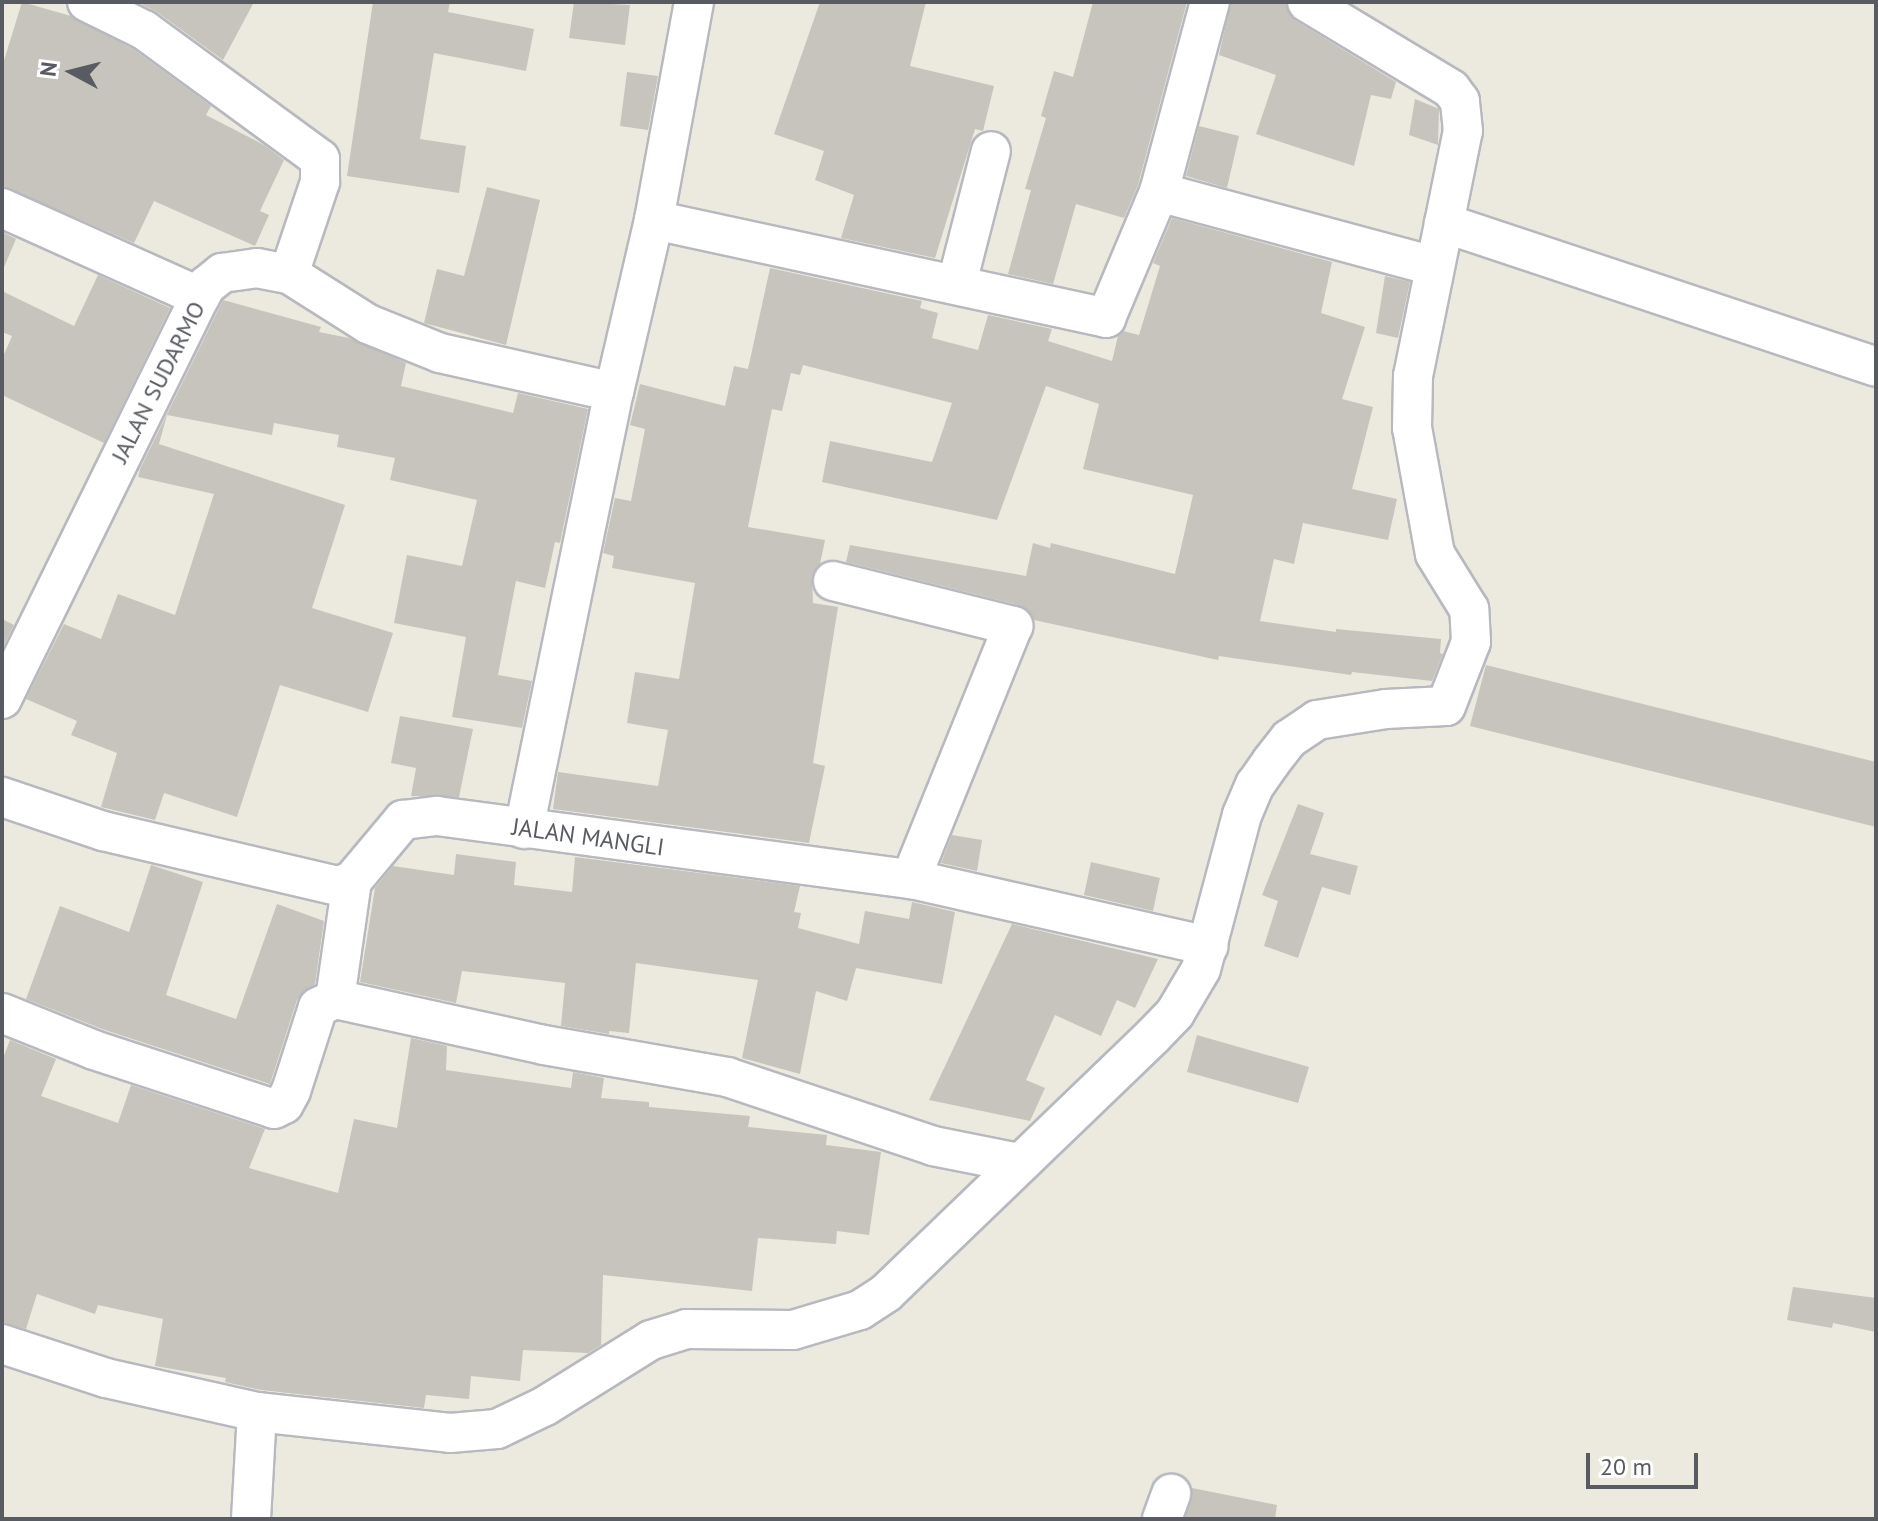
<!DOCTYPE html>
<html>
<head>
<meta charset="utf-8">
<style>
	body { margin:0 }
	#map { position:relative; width:1878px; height:1521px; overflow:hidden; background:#eceadf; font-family:"PT Sans",sans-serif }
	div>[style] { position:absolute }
	.building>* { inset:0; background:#c6c4bc }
	.roads { filter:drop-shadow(2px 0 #b7b9bf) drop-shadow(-2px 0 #b7b9bf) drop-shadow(0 2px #b7b9bf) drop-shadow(0 -2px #b7b9bf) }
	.minor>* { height:38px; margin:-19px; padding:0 19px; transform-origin:19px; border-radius:19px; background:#fff }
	span { translate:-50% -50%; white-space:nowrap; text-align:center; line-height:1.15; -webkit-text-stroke:8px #fff; paint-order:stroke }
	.street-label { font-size:24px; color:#585b61 }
	.frame { position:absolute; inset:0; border:4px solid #585b61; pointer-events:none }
	.north { position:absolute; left:32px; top:32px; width:80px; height:80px; -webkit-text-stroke:6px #fff; paint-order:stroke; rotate:277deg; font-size:22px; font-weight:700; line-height:32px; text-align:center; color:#585b61 }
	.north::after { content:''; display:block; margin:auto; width:28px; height:36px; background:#585b61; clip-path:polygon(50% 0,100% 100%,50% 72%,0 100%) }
	.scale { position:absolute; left:1586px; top:1453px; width:112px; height:36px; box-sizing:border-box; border:4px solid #585b61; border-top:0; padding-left:10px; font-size:24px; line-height:28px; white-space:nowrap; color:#585b61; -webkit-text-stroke:6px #fff; paint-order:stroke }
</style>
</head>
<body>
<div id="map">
	<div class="building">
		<div style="clip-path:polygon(22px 2px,71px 16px,133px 49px,211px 106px,206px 115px,264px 145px,284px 160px,260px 211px,269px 215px,255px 246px,154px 201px,134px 243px,2px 186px,2px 67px)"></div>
		<div style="clip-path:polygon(137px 2px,254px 2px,223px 60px,157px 12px)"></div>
		<div style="clip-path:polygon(373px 2px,450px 2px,448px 12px,534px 29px,526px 71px,434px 53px,420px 139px,466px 146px,459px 193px,347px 176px)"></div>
		<div style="clip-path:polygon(574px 2px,630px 5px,625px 45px,569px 38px)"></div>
		<div style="clip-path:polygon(820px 2px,926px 2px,910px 66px,994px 86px,983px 131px,975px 129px,935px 258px,841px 238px,854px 195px,815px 180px,824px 151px,774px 134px)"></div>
		<div style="clip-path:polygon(1093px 2px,1187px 2px,1138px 185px,1124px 218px,1076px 204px,1053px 284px,1008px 274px,1031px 190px,1025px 189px,1046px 118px,1041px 116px,1054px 71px,1073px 77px)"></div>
		<div style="clip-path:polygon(1231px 2px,1285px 3px,1296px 21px,1396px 82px,1391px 99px,1371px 95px,1354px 166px,1256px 134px,1276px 75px,1219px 55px)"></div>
		<div style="clip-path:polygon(627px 72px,658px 76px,648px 130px,620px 126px)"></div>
		<div style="clip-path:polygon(1415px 99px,1439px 109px,1438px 145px,1409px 135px)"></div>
		<div style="clip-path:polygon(1199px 126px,1239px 136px,1227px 188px,1186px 176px)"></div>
		<div style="clip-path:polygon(487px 187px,540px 200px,506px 345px,424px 323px,437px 269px,464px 276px)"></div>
		<div style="clip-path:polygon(1172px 218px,1332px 262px,1321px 313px,1365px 327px,1342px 399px,1373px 407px,1352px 489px,1397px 499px,1388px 540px,1303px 523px,1294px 564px,1274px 559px,1260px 621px,1336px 632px,1336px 629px,1441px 639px,1440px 653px,1443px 654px,1432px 681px,1352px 672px,1351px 675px,1219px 656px,1218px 660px,1034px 620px,1028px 610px,1018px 605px,846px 562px,850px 545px,1026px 576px,1033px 543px,1050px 548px,1051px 543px,1175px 574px,1193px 495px,1083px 469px,1099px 404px,1046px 386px,997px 520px,822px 482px,830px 441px,932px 462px,952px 403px,803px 365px,800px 375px,791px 373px,782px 411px,772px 409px,748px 527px,825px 540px,820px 564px,812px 576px,813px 603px,838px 607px,813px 763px,825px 766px,809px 843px,553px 809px,558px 772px,658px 786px,668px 730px,627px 723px,635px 672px,679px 679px,695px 583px,612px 568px,614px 556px,603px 553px,615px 498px,631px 501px,645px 429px,630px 425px,640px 384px,725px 406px,734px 366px,748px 369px,770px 268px,922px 301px,920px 308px,938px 313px,932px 338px,978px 350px,988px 315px,1052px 329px,1048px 341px,1112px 361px,1118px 336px,1123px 331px,1139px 335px,1160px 266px,1153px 263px)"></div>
		<div style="clip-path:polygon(2px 232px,16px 239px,2px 272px)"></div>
		<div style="clip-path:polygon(98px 275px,170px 308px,104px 443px,2px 395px,2px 359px,12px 336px,2px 332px,2px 291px,74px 326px)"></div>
		<div style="clip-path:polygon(1385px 276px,1410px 282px,1398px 338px,1376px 333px)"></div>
		<div style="clip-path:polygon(223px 300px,321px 327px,319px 332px,349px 338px,406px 363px,401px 386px,513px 413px,518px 393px,588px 409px,560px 543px,555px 542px,545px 588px,516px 581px,498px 675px,532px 681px,522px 728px,452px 717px,466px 637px,394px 623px,407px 555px,462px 566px,477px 500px,390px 480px,395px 458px,337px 447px,339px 435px,274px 423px,272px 435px,167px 415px,159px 444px,345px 505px,312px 608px,393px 633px,368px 712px,280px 685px,237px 817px,164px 793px,155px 820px,101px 807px,117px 753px,71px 735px,77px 721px,26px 699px,64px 624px,101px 639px,118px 594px,175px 615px,214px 494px,138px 477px,140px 469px)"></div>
		<div style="clip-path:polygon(2px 619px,14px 625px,2px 649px)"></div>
		<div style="clip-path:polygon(1486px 665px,1876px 762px,1876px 827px,1470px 726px)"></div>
		<div style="clip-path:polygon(400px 716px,473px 729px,459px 797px,411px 796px,416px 768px,391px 763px)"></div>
		<div style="clip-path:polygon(1298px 804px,1324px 813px,1310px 854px,1358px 866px,1350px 895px,1322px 887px,1298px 958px,1264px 946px,1278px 901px,1262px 895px)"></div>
		<div style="clip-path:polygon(952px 835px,982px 840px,977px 871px,941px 863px)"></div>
		<div style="clip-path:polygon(456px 854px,516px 862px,514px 885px,572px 892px,575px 857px,800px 886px,794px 912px,801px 913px,798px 928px,859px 944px,865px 911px,909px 919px,912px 902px,955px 912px,942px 984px,856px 968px,847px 1001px,816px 991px,800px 1074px,742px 1058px,758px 980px,636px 963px,629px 1033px,609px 1031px,609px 1034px,561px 1026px,565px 983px,462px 971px,456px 1003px,360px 982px,375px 888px,393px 866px,454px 875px)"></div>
		<div style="clip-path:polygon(1091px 862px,1160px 878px,1153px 911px,1084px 895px)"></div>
		<div style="clip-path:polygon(151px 865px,203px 882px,166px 995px,236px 1019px,277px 904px,324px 921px,315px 984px,297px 1000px,270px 1084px,102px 1029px,26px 999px,60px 906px,129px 932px)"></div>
		<div style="clip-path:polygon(1012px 924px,1158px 959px,1135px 1008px,1117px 1000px,1101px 1036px,1055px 1015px,1026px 1080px,1045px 1088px,1030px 1121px,929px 1100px)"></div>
		<div style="clip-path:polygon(1197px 1035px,1309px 1067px,1298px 1103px,1187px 1072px)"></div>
		<div style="clip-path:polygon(411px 1038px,447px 1046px,446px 1070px,571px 1088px,573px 1072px,604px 1078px,601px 1098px,649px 1102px,649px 1107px,750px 1116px,748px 1127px,827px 1135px,826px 1145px,881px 1152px,869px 1235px,837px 1231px,836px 1244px,758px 1238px,752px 1291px,603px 1275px,601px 1345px,588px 1353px,523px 1350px,520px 1381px,471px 1376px,469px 1399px,426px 1395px,424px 1408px,261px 1390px,225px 1382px,226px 1378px,155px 1366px,163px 1319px,98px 1305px,95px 1314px,37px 1294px,26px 1329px,2px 1323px,2px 1061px,10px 1040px,56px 1059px,41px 1096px,118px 1123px,131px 1085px,265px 1129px,249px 1168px,338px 1193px,354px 1119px,397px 1128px)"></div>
		<div style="clip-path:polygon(1793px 1287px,1876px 1298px,1876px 1332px,1833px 1323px,1832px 1328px,1787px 1320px)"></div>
		<div style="clip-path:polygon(1192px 1488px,1277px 1505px,1275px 1519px,1185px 1519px)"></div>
	</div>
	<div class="roads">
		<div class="minor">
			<div style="left:87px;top:2px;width:64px;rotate:26.2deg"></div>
			<div style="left:144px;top:30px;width:218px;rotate:36.2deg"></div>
			<div style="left:320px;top:159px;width:23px;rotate:90deg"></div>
			<div style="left:320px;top:182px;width:97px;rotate:108.6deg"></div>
			<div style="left:1159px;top:192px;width:284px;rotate:15.1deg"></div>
			<div style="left:2px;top:208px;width:217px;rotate:24.2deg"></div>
			<div style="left:654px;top:220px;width:463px;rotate:12.2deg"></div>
			<div style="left:1106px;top:318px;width:137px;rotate:-67.2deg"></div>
			<div style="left:1159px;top:192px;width:197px;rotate:-75deg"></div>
			<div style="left:1444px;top:223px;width:455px;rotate:18.4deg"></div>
			<div style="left:957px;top:283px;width:136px;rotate:-75.6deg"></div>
			<div style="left:833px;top:581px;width:186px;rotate:14deg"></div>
			<div style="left:1013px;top:626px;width:273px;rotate:112deg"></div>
			<div style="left:2px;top:699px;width:448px;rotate:-63.8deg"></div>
			<div style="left:200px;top:297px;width:13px;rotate:-61deg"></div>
			<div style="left:206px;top:286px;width:21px;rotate:-39deg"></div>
			<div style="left:222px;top:273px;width:35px;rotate:-8deg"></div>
			<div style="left:257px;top:268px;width:33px;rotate:11deg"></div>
			<div style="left:289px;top:274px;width:93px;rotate:32.3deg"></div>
			<div style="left:368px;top:324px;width:78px;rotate:21.9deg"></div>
			<div style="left:440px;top:353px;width:178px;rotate:12.6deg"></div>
			<div style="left:2px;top:797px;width:107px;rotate:18.6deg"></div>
			<div style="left:103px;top:831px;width:241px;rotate:13.2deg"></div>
			<div style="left:338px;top:886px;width:15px;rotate:-20deg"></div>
			<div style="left:352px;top:881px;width:80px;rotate:-50.1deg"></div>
			<div style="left:403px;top:820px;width:34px;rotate:-7deg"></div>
			<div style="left:437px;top:816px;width:478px;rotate:7.6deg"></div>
			<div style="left:911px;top:879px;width:305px;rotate:12.7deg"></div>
			<div style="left:524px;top:829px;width:446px;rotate:-78.4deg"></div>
			<div style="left:614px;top:392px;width:177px;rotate:-76.9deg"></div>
			<div style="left:654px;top:220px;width:222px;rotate:-79.6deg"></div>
			<div style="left:335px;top:999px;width:119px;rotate:-81.8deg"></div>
			<div style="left:2px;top:1013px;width:99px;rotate:21.9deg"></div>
			<div style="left:94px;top:1050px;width:189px;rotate:18.1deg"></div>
			<div style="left:274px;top:1109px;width:11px;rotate:-27deg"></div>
			<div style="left:284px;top:1104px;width:15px;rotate:-62deg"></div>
			<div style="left:291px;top:1091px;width:88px;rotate:-72.2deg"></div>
			<div style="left:318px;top:1007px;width:19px;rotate:-25deg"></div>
			<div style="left:335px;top:999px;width:214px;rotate:12.4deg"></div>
			<div style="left:544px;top:1045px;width:186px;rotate:9.9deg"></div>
			<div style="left:727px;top:1077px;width:217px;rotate:18.5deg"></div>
			<div style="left:933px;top:1146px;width:88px;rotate:11.2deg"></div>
			<div style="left:2px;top:1344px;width:109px;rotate:18.1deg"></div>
			<div style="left:106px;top:1378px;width:155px;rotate:12.7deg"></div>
			<div style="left:257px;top:1412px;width:194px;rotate:6.2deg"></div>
			<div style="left:450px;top:1433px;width:47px;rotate:-4.9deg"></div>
			<div style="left:497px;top:1429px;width:53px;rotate:-25.6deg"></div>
			<div style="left:545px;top:1406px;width:125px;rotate:-31.9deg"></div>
			<div style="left:651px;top:1340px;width:37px;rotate:-17deg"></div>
			<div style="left:686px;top:1329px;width:107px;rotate:0.5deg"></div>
			<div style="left:793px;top:1330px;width:70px;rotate:-16.6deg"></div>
			<div style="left:860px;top:1310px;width:31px;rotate:-33deg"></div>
			<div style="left:886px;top:1293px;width:371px;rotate:-43.9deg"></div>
			<div style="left:1153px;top:1036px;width:32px;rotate:-46deg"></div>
			<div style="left:1175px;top:1013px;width:51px;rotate:-59.4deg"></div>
			<div style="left:1201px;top:969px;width:159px;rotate:-75.1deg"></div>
			<div style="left:1242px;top:815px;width:33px;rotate:-67deg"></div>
			<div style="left:1255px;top:785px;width:28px;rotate:-55deg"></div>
			<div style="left:1271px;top:762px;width:29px;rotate:-52deg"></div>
			<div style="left:1289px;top:739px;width:34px;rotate:-34deg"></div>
			<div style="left:1317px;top:720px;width:70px;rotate:-9.1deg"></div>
			<div style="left:1386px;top:709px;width:60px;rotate:-2.9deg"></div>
			<div style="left:1446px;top:706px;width:69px;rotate:-68.7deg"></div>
			<div style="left:1471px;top:642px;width:33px;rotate:-93deg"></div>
			<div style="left:1469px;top:609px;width:65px;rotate:-121.7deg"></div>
			<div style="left:1435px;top:554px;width:128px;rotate:-100.3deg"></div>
			<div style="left:1412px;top:428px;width:52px;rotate:-88.9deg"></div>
			<div style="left:1413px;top:376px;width:250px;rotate:-78.5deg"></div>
			<div style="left:1463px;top:131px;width:30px;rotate:-96deg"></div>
			<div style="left:1460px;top:101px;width:15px;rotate:-127deg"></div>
			<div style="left:1451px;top:89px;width:168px;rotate:-148.9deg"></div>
			<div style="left:251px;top:1519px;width:107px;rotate:-86.8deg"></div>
			<div style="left:1162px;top:1519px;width:27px;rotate:-70deg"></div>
		</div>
	</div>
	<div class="street-label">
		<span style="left:158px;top:382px;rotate:-63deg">JALAN SUDARMO</span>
		<span style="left:588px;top:837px;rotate:8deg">JALAN MANGLI</span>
	</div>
	<div class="frame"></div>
	<div class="north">N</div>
	<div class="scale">20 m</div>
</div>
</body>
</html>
